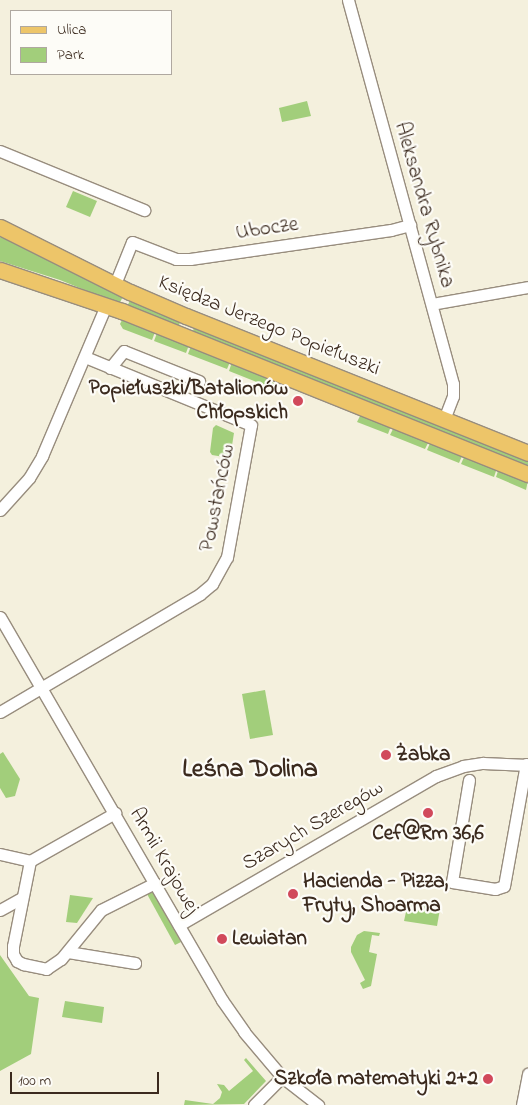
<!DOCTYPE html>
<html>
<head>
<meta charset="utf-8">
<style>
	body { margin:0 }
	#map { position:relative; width:528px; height:1105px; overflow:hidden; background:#f4f0dd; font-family:"Indie Flower",sans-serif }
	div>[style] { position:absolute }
	.green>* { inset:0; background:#a2ce7b }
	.roads { filter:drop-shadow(1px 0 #988d7e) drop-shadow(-1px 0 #988d7e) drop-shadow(0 1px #988d7e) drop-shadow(0 -1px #988d7e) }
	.minor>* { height:11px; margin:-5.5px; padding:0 5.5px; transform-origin:5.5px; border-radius:5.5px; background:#fff }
	.major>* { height:15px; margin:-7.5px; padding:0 7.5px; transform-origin:7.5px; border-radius:7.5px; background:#edc569 }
	.dots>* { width:14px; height:14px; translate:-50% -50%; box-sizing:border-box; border:2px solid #fdfcf7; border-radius:50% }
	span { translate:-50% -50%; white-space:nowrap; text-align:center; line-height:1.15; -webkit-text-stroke:4.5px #fdfcf7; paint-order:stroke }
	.street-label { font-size:21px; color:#3b2a1e }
	.poi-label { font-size:21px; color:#3b2a1e; font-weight:700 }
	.right { translate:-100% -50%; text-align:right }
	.left { translate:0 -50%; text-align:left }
	.district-label { font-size:26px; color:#3b2a1e; font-weight:700 }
	.legend { position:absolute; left:10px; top:10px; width:162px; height:65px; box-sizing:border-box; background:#fdfcf7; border:1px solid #afa8a0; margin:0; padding:6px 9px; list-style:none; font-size:15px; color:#3b2a1e }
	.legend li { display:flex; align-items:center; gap:10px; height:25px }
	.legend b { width:25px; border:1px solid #afa8a0 }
	.scale { position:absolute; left:10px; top:1072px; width:149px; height:22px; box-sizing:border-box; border:2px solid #3b2a1e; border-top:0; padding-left:6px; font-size:15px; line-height:18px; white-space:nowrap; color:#3b2a1e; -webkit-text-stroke:4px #fdfcf7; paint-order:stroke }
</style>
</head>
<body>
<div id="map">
	<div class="green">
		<div style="clip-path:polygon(307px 101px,311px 116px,282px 122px,279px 108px)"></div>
		<div style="clip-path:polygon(73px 191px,97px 201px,90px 217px,66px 207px)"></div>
		<div style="clip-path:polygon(0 237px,39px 253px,124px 295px,119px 304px,60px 280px,0 261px)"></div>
		<div style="clip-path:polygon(131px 298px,181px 320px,178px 328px,127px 307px)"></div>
		<div style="clip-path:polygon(123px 318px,155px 332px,152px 340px,123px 329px,120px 324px)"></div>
		<div style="clip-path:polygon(194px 326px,528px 459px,528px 468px,193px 332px)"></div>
		<div style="clip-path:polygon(157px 333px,189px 345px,186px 353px,154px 341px)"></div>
		<div style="clip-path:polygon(191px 346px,230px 362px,227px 369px,188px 354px)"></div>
		<div style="clip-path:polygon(232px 362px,245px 366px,277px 385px,274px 389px,229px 371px)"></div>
		<div style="clip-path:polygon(361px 414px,391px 426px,388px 434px,357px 422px)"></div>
		<div style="clip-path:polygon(216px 425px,234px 433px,230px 458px,212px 455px,210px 452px,213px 428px)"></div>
		<div style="clip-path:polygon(394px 427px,429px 441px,425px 449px,390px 435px)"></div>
		<div style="clip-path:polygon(431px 441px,463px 454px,459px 463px,427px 450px)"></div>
		<div style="clip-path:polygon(465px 455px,497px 468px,494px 477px,461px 464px)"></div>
		<div style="clip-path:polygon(499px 468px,528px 480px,526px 490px,496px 477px)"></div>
		<div style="clip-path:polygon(265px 690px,273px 735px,250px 739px,242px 694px)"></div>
		<div style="clip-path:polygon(3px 752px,20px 779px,15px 796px,6px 798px,0 788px,0 754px)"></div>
		<div style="clip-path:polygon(152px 891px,181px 942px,175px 945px,147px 894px)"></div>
		<div style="clip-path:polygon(70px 895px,93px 898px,77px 923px,66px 922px)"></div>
		<div style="clip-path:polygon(408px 903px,440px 909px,437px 926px,404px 921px)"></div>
		<div style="clip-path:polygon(364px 931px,380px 933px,379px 936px,372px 935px,369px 952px,377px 954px,371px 986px,363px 989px,360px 983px,365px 980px,351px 952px,351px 947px,357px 935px)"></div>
		<div style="clip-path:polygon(0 955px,29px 996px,39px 998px,31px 1054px,0 1071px)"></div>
		<div style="clip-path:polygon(65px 1001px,104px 1007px,102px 1023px,62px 1017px)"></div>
		<div style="clip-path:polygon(246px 1058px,266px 1081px,244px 1104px,184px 1105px,185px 1100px,213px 1104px,220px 1098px,222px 1092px,217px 1084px,224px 1085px,229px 1091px,253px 1071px,244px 1060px)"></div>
	</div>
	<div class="roads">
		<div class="minor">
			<div style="left:348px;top:0;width:398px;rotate:74.7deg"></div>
			<div style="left:453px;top:384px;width:12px;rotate:90deg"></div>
			<div style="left:453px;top:396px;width:26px;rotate:111deg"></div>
			<div style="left:0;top:151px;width:156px;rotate:22.3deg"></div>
			<div style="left:115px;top:284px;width:45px;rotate:-68deg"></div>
			<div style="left:132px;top:242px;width:47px;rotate:21.1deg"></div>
			<div style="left:176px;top:259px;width:14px"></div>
			<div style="left:190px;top:259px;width:203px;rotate:-8.2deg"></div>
			<div style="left:391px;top:230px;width:20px;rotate:-15deg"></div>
			<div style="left:432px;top:304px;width:97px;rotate:-10deg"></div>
			<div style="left:110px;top:368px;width:22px;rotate:-51deg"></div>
			<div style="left:124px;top:351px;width:81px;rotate:21.8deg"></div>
			<div style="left:0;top:510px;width:43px;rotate:-47.8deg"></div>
			<div style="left:29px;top:478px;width:26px;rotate:-59deg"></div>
			<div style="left:42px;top:456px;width:164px;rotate:-67deg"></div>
			<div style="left:0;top:617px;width:443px;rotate:59.9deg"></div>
			<div style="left:222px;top:1000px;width:39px;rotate:55deg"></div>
			<div style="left:244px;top:1032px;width:59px;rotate:49.8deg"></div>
			<div style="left:282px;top:1077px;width:46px;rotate:37.9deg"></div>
			<div style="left:0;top:712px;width:232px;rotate:-30.5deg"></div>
			<div style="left:200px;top:594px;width:16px;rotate:-40deg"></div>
			<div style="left:212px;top:584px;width:31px;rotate:-61deg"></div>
			<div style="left:227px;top:557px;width:134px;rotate:-79.7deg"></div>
			<div style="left:251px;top:425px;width:179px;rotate:-157.7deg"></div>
			<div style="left:469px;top:780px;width:103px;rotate:99.5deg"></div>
			<div style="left:452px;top:882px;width:44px;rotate:9.2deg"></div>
			<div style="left:495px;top:889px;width:9px;rotate:-18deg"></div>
			<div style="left:504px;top:886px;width:124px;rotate:-79.8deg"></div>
			<div style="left:0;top:854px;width:31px;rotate:13deg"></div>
			<div style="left:30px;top:861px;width:87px;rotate:101.3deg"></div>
			<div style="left:13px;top:946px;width:8px;rotate:90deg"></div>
			<div style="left:13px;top:954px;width:8px;rotate:60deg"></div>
			<div style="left:17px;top:961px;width:7px;rotate:27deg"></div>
			<div style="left:23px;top:964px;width:24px;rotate:12deg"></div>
			<div style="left:46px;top:969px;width:18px;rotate:-34deg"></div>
			<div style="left:61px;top:959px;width:63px;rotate:-50.8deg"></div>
			<div style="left:101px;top:910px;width:60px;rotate:-26.6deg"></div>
			<div style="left:30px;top:861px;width:98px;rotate:-29.5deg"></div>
			<div style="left:0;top:910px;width:25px;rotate:-29deg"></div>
			<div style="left:179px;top:925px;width:297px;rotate:-30.1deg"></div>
			<div style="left:436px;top:776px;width:29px;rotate:-20deg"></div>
			<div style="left:463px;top:766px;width:20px;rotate:-9deg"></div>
			<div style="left:483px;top:763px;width:45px;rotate:2.5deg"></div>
			<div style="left:68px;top:952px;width:68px;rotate:9.3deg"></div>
			<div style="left:254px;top:1105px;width:40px;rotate:-45deg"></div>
			<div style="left:522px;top:1105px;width:32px;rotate:-79deg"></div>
		</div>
		<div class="major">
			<div style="left:0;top:227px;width:145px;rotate:26.6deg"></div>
			<div style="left:130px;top:292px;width:61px;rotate:23.2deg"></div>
			<div style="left:186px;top:316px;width:368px;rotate:21.8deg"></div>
			<div style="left:0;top:270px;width:129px;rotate:18.6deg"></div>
			<div style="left:122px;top:311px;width:437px;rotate:21.9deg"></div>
		</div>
	</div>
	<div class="dots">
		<div style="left:298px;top:401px;background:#d1495b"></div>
		<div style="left:386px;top:755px;background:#d1495b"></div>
		<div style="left:428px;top:813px;background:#d1495b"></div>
		<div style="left:293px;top:894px;background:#d1495b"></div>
		<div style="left:222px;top:939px;background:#d1495b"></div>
		<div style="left:488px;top:1079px;background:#d1495b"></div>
	</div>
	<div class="street-label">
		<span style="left:424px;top:205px;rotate:74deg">Aleksandra Rybnika</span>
		<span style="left:267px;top:229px;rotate:-8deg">Ubocze</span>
		<span style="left:269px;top:326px;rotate:22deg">Księdza Jerzego Popiełuszki</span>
		<span style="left:218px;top:498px;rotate:-79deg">Powstańców</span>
		<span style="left:313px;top:826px;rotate:-30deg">Szarych Szeregów</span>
		<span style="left:164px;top:861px;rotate:60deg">Armii Krajowej</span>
	</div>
	<div class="poi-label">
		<span class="right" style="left:288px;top:401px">Popiełuszki/Batalionów<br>Chłopskich</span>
		<span class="left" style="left:396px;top:755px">Żabka</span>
		<span style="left:428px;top:834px">Cef@Rm 36,6</span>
		<span class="left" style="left:303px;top:894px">Hacienda - Pizza,<br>Fryty, Shoarma</span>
		<span class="left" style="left:232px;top:939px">Lewiatan</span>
		<span class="right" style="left:478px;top:1079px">Szkoła matematyki 2+2</span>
	</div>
	<div class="district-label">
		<span style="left:250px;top:771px">Leśna Dolina</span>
	</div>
	<ul class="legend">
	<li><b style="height:6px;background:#edc569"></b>Ulica</li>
	<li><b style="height:14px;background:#a2ce7b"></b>Park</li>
	</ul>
	<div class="scale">100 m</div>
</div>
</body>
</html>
